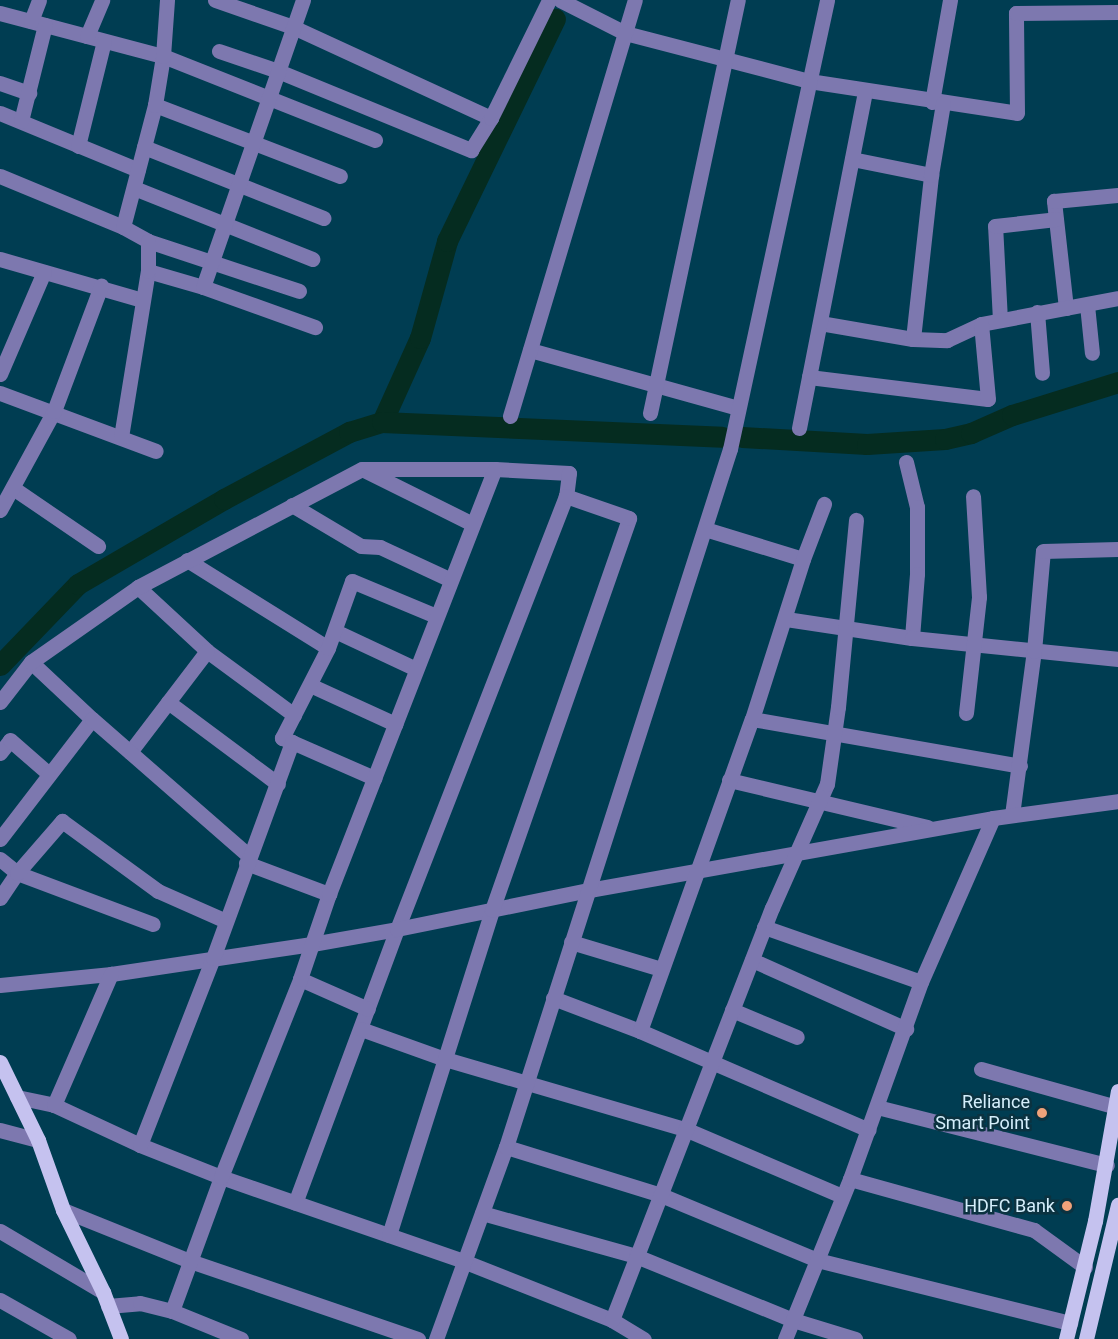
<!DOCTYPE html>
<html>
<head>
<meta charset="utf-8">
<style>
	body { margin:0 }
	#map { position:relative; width:1118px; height:1339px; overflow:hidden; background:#003d52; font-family:Roboto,sans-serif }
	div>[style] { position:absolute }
	.river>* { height:21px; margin:-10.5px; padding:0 10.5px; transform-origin:10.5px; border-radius:10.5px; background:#052c20 }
	.minor>* { height:15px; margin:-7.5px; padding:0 7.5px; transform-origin:7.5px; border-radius:7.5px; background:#7d78af }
	.major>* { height:15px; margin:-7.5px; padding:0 7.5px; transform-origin:7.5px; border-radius:7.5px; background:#c5c2ef }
	.dots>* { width:16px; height:16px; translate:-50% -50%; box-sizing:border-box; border:3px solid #0b3240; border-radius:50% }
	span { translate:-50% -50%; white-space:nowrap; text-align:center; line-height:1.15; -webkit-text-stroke:5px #0b3240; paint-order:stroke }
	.poi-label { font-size:18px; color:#d4eefb }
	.right { translate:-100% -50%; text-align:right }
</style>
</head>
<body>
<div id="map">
	<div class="river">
		<div style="left:382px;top:422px;width:92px;rotate:-65.7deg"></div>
		<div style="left:420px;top:338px;width:101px;rotate:-74.4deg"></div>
		<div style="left:447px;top:241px;width:247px;rotate:-64.1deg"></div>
		<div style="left:742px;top:437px;width:125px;rotate:3.2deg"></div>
		<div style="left:867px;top:444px;width:78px;rotate:-3.7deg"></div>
		<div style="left:945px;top:439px;width:27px;rotate:-13deg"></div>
		<div style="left:971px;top:433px;width:45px;rotate:-23.7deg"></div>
		<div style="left:1012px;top:415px;width:111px;rotate:-17.3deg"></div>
		<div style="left:0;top:665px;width:112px;rotate:-46.1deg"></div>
		<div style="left:78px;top:584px;width:169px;rotate:-30.2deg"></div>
		<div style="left:224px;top:499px;width:142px;rotate:-28.2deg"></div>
		<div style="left:349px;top:432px;width:34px;rotate:-17deg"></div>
		<div style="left:382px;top:422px;width:340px;rotate:2.5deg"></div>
	</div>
	<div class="minor">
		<div style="left:215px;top:0;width:83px;rotate:19.1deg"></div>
		<div style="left:293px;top:27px;width:218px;rotate:24.7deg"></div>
		<div style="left:560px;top:0;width:73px;rotate:26.9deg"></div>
		<div style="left:625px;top:33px;width:190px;rotate:14.6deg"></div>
		<div style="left:809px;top:81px;width:210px;rotate:8.7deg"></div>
		<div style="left:1017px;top:113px;width:100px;rotate:-90.6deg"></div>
		<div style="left:1016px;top:13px;width:102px;rotate:-0.6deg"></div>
		<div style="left:0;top:13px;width:169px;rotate:14.8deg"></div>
		<div style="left:163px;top:56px;width:228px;rotate:21.6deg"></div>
		<div style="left:31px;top:21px;width:22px;rotate:-69deg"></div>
		<div style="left:87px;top:36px;width:39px;rotate:-67deg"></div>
		<div style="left:219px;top:51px;width:62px;rotate:18.7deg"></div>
		<div style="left:278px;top:71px;width:209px;rotate:22.3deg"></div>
		<div style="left:471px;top:150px;width:38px;rotate:-58deg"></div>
		<div style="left:491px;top:118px;width:131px;rotate:-63.8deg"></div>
		<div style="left:0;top:83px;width:31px;rotate:19deg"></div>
		<div style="left:932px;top:102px;width:104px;rotate:-80deg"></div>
		<div style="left:155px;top:105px;width:198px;rotate:21deg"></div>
		<div style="left:0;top:113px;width:149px;rotate:22.4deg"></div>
		<div style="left:21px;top:121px;width:99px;rotate:-76deg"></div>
		<div style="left:78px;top:146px;width:108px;rotate:-76.1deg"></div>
		<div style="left:144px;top:147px;width:193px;rotate:21.6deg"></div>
		<div style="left:852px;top:159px;width:81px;rotate:11.4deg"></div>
		<div style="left:0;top:176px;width:133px;rotate:22.5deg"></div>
		<div style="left:123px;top:227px;width:29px;rotate:29deg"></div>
		<div style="left:148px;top:241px;width:159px;rotate:18.3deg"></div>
		<div style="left:134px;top:188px;width:192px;rotate:21.7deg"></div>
		<div style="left:123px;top:227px;width:126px;rotate:-75.3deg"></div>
		<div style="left:155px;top:105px;width:50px;rotate:-80.7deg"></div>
		<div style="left:163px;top:56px;width:56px;rotate:-85.9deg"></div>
		<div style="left:0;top:259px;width:148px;rotate:16.1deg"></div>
		<div style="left:148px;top:271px;width:57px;rotate:16.2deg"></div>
		<div style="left:203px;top:287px;width:119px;rotate:19.7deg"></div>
		<div style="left:203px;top:287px;width:304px;rotate:-70.8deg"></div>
		<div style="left:1087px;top:305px;width:48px;rotate:84.1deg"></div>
		<div style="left:1066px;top:308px;width:108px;rotate:-96.4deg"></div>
		<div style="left:1054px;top:201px;width:64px;rotate:-5.4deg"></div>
		<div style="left:1037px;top:312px;width:61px;rotate:85.3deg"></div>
		<div style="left:1000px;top:320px;width:94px;rotate:-93deg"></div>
		<div style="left:995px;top:226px;width:61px;rotate:-6.5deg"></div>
		<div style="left:820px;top:323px;width:94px;rotate:9.8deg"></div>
		<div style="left:913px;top:339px;width:34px;rotate:2deg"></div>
		<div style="left:947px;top:340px;width:38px;rotate:-25deg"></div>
		<div style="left:981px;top:324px;width:139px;rotate:-10.7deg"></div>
		<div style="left:913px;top:339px;width:165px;rotate:-83.7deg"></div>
		<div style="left:931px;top:175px;width:73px;rotate:-80.5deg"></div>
		<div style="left:530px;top:350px;width:216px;rotate:15.6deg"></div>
		<div style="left:0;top:374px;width:111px;rotate:-66.7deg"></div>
		<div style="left:809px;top:377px;width:180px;rotate:7deg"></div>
		<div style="left:988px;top:399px;width:75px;rotate:-95.3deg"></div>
		<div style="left:0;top:393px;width:166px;rotate:20.4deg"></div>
		<div style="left:650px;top:413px;width:422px;rotate:-78deg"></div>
		<div style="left:510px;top:416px;width:434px;rotate:-73.3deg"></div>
		<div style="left:799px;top:428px;width:343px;rotate:-78.9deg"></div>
		<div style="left:121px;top:437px;width:168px;rotate:-80.8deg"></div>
		<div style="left:148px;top:271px;width:30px;rotate:-90deg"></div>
		<div style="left:906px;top:462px;width:46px;rotate:76.3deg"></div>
		<div style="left:917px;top:507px;width:67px;rotate:90deg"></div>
		<div style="left:917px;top:574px;width:64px;rotate:94.5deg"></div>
		<div style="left:366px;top:471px;width:119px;rotate:26.4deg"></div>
		<div style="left:13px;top:488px;width:103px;rotate:34.3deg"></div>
		<div style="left:292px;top:505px;width:80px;rotate:30.7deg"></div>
		<div style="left:361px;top:546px;width:19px;rotate:3deg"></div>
		<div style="left:380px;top:547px;width:78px;rotate:24.9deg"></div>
		<div style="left:0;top:510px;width:113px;rotate:-61.4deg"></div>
		<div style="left:54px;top:411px;width:134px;rotate:-69.4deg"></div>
		<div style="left:705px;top:529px;width:102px;rotate:17deg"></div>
		<div style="left:187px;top:560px;width:166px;rotate:32deg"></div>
		<div style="left:138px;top:587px;width:94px;rotate:42.8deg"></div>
		<div style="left:207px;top:651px;width:108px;rotate:36.3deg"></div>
		<div style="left:786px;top:619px;width:127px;rotate:8.6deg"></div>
		<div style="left:912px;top:638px;width:207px;rotate:5.8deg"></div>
		<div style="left:335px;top:631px;width:89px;rotate:25.1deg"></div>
		<div style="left:31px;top:662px;width:83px;rotate:43.1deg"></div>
		<div style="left:310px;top:685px;width:94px;rotate:24.6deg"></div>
		<div style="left:0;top:702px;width:51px;rotate:-52.2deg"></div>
		<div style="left:31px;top:662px;width:131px;rotate:-35deg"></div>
		<div style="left:138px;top:587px;width:253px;rotate:-27.8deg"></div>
		<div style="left:362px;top:469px;width:133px"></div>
		<div style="left:495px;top:469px;width:74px;rotate:3.1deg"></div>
		<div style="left:569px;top:473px;width:23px;rotate:97deg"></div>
		<div style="left:566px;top:496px;width:465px;rotate:111.3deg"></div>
		<div style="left:397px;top:929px;width:292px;rotate:110.4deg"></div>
		<div style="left:168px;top:702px;width:137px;rotate:36.7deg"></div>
		<div style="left:966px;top:713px;width:117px;rotate:-83.6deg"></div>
		<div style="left:979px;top:597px;width:101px;rotate:-93.4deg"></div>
		<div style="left:752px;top:719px;width:272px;rotate:9.9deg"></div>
		<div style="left:292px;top:742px;width:11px;rotate:-158deg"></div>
		<div style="left:282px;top:738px;width:101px;rotate:-62.9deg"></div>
		<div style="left:328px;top:648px;width:71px;rotate:-70.3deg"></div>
		<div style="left:352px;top:581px;width:91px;rotate:22.6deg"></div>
		<div style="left:130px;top:752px;width:127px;rotate:-52.7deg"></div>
		<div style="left:0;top:753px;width:16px;rotate:-52deg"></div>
		<div style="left:10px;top:740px;width:52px;rotate:41.1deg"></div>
		<div style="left:729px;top:780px;width:204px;rotate:13.3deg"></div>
		<div style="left:1012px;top:815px;width:165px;rotate:-82.4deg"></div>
		<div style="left:1034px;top:651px;width:100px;rotate:-84.9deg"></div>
		<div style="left:1043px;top:551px;width:75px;rotate:-1.5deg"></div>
		<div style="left:0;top:839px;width:151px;rotate:-52.5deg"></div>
		<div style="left:92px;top:719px;width:208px;rotate:41.1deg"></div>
		<div style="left:0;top:859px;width:22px;rotate:39deg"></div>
		<div style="left:17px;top:873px;width:145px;rotate:20.6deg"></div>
		<div style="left:246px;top:863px;width:89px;rotate:20.5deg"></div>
		<div style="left:0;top:898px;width:30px;rotate:-56deg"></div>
		<div style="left:17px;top:873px;width:69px;rotate:-49.1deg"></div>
		<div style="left:62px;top:821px;width:119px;rotate:36.1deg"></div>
		<div style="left:158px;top:891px;width:74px;rotate:23.8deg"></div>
		<div style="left:764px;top:927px;width:166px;rotate:19.3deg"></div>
		<div style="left:571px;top:942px;width:94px;rotate:16.7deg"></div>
		<div style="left:752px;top:960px;width:169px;rotate:24.1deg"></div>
		<div style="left:300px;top:979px;width:74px;rotate:23.8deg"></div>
		<div style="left:0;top:985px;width:112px;rotate:-5.7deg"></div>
		<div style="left:111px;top:974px;width:203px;rotate:-8.5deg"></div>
		<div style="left:312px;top:944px;width:86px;rotate:-10deg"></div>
		<div style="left:397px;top:929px;width:196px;rotate:-11.5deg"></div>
		<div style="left:589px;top:890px;width:410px;rotate:-10.1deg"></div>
		<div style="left:993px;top:818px;width:126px;rotate:-7.7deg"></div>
		<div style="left:553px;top:998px;width:93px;rotate:20.8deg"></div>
		<div style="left:640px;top:1031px;width:249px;rotate:23.4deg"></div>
		<div style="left:732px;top:1010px;width:70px;rotate:22.6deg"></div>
		<div style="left:361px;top:1029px;width:89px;rotate:19.7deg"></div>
		<div style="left:445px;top:1059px;width:250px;rotate:16.3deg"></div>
		<div style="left:685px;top:1129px;width:171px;rotate:23.1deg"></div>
		<div style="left:640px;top:1031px;width:331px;rotate:-70.3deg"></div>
		<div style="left:752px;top:719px;width:168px;rotate:-72.3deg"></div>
		<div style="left:803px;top:559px;width:59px;rotate:-69.1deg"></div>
		<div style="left:981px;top:1069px;width:140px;rotate:15.7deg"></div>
		<div style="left:17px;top:1097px;width:38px;rotate:12deg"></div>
		<div style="left:54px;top:1105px;width:95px;rotate:24.9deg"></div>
		<div style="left:140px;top:1145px;width:87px;rotate:21.6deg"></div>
		<div style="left:221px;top:1177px;width:256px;rotate:19.1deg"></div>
		<div style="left:463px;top:1261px;width:160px;rotate:21.6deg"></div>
		<div style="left:612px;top:1320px;width:37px;rotate:31deg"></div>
		<div style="left:54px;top:1105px;width:143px;rotate:-66.5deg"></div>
		<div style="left:877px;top:1107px;width:237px;rotate:14.2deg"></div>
		<div style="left:0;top:1130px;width:39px;rotate:15deg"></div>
		<div style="left:140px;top:1145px;width:201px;rotate:-68.7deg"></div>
		<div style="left:213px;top:958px;width:230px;rotate:-69.9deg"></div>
		<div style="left:292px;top:742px;width:90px;rotate:23.7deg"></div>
		<div style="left:506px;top:1147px;width:162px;rotate:17.2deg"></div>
		<div style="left:661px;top:1195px;width:169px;rotate:22.6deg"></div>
		<div style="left:817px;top:1260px;width:261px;rotate:14deg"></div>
		<div style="left:850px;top:1179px;width:191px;rotate:15.5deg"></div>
		<div style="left:1034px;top:1230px;width:63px;rotate:36deg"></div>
		<div style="left:63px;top:1210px;width:137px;rotate:21.9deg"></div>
		<div style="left:190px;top:1261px;width:241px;rotate:18.9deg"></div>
		<div style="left:482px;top:1213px;width:160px;rotate:15.6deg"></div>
		<div style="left:636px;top:1256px;width:170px;rotate:22.2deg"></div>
		<div style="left:793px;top:1320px;width:65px;rotate:17deg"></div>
		<div style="left:0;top:1231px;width:120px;rotate:30.6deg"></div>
		<div style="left:389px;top:1235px;width:341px;rotate:-72.4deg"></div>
		<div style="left:492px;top:910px;width:415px;rotate:-70.7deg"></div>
		<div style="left:629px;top:518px;width:67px;rotate:-160.8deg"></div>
		<div style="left:0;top:1300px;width:79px;rotate:29.5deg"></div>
		<div style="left:108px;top:1306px;width:32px;rotate:-5deg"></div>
		<div style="left:140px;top:1303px;width:33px;rotate:14deg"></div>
		<div style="left:612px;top:1320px;width:442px;rotate:-68.8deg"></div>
		<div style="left:772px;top:908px;width:136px;rotate:-66.1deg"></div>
		<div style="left:827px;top:784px;width:78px;rotate:-81.9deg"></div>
		<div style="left:838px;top:707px;width:188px;rotate:-84.5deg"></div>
		<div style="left:241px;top:1339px;width:74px;rotate:-157.9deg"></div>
		<div style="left:172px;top:1311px;width:143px;rotate:-69.9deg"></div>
		<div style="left:221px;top:1177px;width:213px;rotate:-68.2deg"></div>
		<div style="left:300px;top:979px;width:90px;rotate:-71.2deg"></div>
		<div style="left:329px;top:894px;width:456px;rotate:-68.7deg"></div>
		<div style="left:436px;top:1339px;width:204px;rotate:-70deg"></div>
		<div style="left:506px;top:1147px;width:733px;rotate:-72.21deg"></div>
		<div style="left:730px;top:449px;width:459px;rotate:-77.8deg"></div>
		<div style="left:785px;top:1339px;width:173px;rotate:-67.9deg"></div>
		<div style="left:850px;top:1179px;width:209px;rotate:-70.2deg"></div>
		<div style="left:921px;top:982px;width:179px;rotate:-66.3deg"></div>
	</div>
	<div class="major">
		<div style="left:0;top:1062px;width:87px;rotate:64deg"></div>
		<div style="left:38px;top:1140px;width:74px;rotate:70.3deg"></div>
		<div style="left:63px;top:1210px;width:91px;rotate:64deg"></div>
		<div style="left:103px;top:1292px;width:50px;rotate:69deg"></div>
		<div style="left:1066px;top:1339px;width:122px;rotate:-76.2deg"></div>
		<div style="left:1095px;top:1221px;width:132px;rotate:-80deg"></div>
		<div style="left:1086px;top:1339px;width:138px;rotate:-76.6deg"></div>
	</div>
	<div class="dots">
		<div style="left:1042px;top:1113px;background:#f0a27a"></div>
		<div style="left:1067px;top:1206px;background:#f0a27a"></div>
	</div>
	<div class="poi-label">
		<span class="right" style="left:1030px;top:1113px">Reliance<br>Smart Point</span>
		<span class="right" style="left:1055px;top:1206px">HDFC Bank</span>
	</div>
</div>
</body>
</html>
